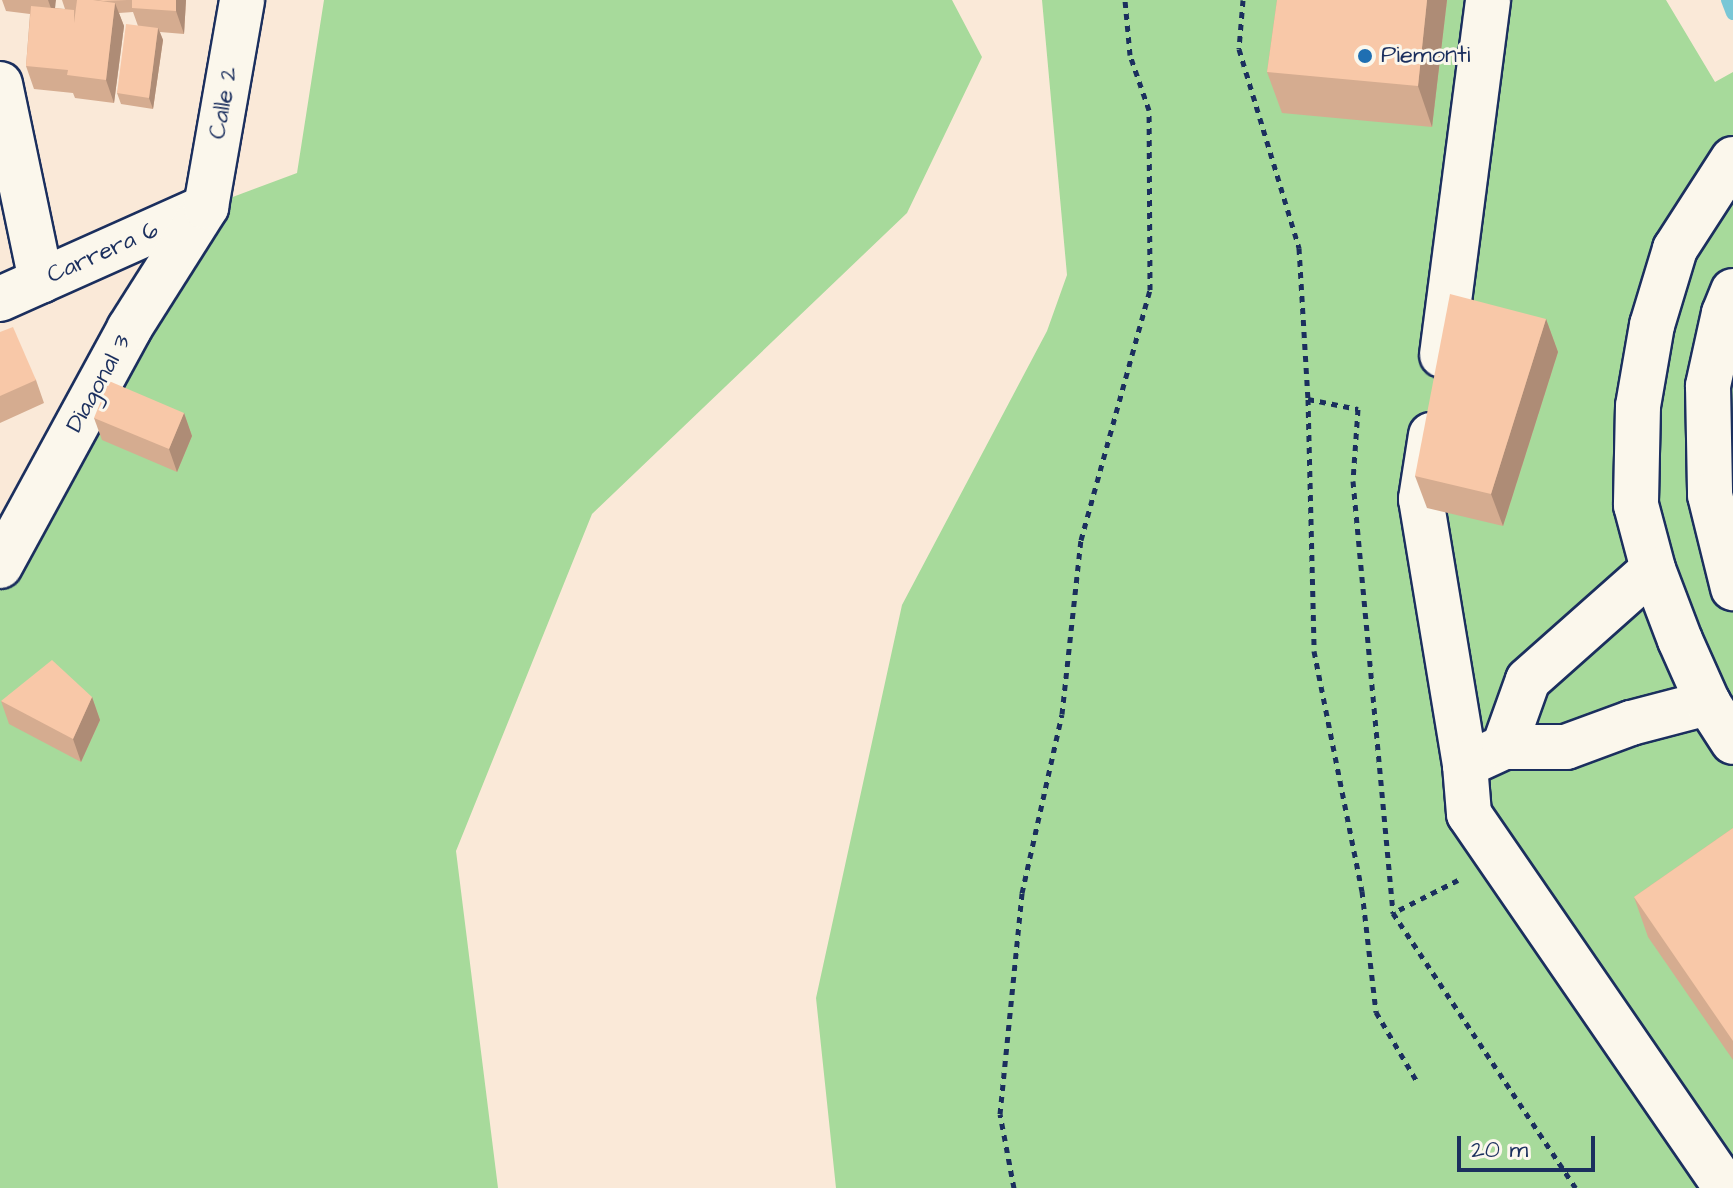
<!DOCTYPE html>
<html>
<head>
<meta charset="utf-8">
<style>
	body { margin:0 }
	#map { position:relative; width:1733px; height:1188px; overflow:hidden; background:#fae9d8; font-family:"Architects Daughter",sans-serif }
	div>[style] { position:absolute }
	.green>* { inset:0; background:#a7da9b }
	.stream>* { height:14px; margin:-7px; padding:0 7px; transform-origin:7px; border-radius:7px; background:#79c7d6 }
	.path>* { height:5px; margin-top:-2.5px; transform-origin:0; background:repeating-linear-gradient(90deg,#1b2f5e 0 6px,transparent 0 12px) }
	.roads { filter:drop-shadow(2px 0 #1b2f5e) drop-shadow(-2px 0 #1b2f5e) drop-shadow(0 2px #1b2f5e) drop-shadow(0 -2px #1b2f5e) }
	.street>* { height:44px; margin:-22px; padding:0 22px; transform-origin:22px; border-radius:22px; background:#fbf7ec }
	.secondary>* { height:44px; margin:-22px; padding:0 22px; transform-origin:22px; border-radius:22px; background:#fbf7ec }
	.wall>* { inset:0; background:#d5ac90 }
	.shaded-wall>* { inset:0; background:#ae8c76 }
	.building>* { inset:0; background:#f8c8a8 }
	.dots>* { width:22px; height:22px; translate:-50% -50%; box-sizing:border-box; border:4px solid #fbf7ec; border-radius:50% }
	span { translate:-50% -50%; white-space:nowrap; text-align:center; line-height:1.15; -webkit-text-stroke:6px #fbf7ec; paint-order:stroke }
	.poi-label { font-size:24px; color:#1b2f5e }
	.left { translate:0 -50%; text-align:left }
	.street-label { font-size:24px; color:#1b2f5e }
	.scale { position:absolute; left:1457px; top:1136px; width:138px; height:36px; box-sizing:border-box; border:4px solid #1b2f5e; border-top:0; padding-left:10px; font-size:24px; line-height:28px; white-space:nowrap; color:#1b2f5e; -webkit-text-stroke:6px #fbf7ec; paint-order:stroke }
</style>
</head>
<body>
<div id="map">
	<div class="green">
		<div style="clip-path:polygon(324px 0,952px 0,982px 57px,907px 213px,592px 514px,456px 851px,498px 1188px,0 1188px,0 566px,206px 207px,297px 173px)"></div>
		<div style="clip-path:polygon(1042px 0,1666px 0,1715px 82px,1733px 72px,1733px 1188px,836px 1188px,816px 998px,902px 605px,1047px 331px,1067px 275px)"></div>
	</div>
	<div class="stream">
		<div style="left:1728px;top:0;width:14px;rotate:69deg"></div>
	</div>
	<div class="path">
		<div style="left:1243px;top:0;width:49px;rotate:94.7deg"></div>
		<div style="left:1239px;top:49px;width:208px;rotate:73.2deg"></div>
		<div style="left:1299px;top:248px;width:151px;rotate:86.6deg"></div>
		<div style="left:1308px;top:399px;width:252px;rotate:88.6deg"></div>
		<div style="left:1314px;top:651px;width:245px;rotate:78.7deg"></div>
		<div style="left:1362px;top:891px;width:122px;rotate:83.4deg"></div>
		<div style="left:1376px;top:1012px;width:79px;rotate:59.5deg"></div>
		<div style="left:1308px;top:399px;width:51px;rotate:11.3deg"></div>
		<div style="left:1358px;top:409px;width:72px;rotate:94deg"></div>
		<div style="left:1353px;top:481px;width:434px;rotate:84.7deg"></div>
		<div style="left:1458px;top:880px;width:73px;rotate:153.1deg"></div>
		<div style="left:1393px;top:913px;width:330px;rotate:56.4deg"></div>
		<div style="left:1014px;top:1188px;width:75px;rotate:-100.7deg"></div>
		<div style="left:1000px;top:1114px;width:222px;rotate:-84.3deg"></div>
		<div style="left:1022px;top:893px;width:183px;rotate:-77.4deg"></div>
		<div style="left:1062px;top:714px;width:175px;rotate:-83.8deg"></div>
		<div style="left:1081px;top:540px;width:259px;rotate:-74.6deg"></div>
		<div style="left:1150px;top:290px;width:180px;rotate:-90.3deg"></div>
		<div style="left:1149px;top:110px;width:58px;rotate:-109.1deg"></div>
		<div style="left:1130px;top:55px;width:55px;rotate:-95.2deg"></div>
	</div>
	<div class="roads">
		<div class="street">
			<div style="left:0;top:84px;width:201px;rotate:78.2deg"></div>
			<div style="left:0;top:299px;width:226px;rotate:-24.1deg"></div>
			<div style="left:1442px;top:355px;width:358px;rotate:-82.6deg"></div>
			<div style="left:1431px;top:435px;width:65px;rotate:98.9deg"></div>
			<div style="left:1421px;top:499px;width:270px;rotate:80.6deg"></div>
			<div style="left:1465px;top:765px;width:43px;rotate:-24.8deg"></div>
			<div style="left:1504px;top:747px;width:62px"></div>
			<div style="left:1566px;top:747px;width:69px;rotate:-20.3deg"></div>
			<div style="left:1631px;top:723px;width:80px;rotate:-14.6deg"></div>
			<div style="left:0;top:566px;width:270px;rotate:-61.4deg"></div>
			<div style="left:129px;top:329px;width:144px;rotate:-57.7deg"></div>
			<div style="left:206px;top:207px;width:210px;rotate:-80.1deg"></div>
			<div style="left:1504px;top:747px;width:71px;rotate:-70.3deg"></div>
			<div style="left:1528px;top:680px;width:167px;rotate:-41.6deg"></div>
			<div style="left:1465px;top:765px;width:49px;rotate:85.3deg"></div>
			<div style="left:1469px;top:814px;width:454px;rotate:55.5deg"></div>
		</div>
		<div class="secondary">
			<div style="left:1733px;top:159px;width:107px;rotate:122.8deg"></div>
			<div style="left:1675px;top:249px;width:79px;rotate:106.8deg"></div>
			<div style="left:1652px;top:325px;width:82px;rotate:99.8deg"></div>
			<div style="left:1638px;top:406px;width:99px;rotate:91.2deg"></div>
			<div style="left:1636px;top:505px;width:66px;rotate:75.1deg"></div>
			<div style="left:1653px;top:569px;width:76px;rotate:69.2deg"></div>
			<div style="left:1680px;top:640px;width:69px;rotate:66deg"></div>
			<div style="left:1708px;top:703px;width:46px;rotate:57.3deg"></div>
			<div style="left:1733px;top:291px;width:24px;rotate:112deg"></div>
			<div style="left:1724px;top:313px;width:75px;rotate:102.4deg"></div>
			<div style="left:1708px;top:386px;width:109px;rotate:88.9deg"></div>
			<div style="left:1710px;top:495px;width:96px;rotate:76.1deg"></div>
		</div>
	</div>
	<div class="wall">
		<div style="clip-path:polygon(2px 0,55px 0,55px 8px,65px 9px,62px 0,186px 0,184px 34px,160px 32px,163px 40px,153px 109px,121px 104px,117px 93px,138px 26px,133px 12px,119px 13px,124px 26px,114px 103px,75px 98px,73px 93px,34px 89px,26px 66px,30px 14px,6px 11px)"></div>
		<div style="clip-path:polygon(1277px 0,1447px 0,1432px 127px,1282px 113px,1267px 72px)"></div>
		<div style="clip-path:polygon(1546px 319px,1558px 352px,1503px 526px,1427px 508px,1415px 476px)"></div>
		<div style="clip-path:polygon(0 332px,36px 380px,44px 403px,0 423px)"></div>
		<div style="clip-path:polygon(184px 413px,192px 436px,177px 472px,102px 440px,94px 418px)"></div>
		<div style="clip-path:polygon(92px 697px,100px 720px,81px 762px,9px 724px,1px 701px)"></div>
		<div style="clip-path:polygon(1733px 828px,1733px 1060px,1648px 937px,1634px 897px)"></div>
	</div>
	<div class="shaded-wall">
		<div style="clip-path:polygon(48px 0,56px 0,54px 17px)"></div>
		<div style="clip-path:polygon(176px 0,186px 0,184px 34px,176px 11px)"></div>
		<div style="clip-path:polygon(1427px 0,1447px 0,1432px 127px,1418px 86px)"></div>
		<div style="clip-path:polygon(115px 3px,124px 26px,114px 103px,106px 80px)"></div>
		<div style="clip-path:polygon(158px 28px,163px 40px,153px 109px,149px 98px)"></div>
		<div style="clip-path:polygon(1546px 319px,1558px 352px,1503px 526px,1491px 494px)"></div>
		<div style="clip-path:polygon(184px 413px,192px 436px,177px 472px,169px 449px)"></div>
		<div style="clip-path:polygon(92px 697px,100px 720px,81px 762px,73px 739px)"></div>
	</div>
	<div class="building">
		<div style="clip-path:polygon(77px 0,93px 0,115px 3px,106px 80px,67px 75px,68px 70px,26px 66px,31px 6px,74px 10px,74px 23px)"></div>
		<div style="clip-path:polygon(98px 0,127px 0,103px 1px)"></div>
		<div style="clip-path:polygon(132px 0,176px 0,176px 11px,132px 8px)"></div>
		<div style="clip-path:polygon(1277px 0,1427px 0,1418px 86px,1267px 72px)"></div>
		<div style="clip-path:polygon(126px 24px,158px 28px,149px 98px,117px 93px)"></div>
		<div style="clip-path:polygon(1450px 294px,1546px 319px,1491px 494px,1415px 476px)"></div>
		<div style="clip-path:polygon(13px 327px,36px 380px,0 396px,0 332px)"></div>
		<div style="clip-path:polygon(109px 381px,184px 413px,169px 449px,94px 418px)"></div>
		<div style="clip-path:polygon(52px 660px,92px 697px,73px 739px,1px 701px)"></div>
		<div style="clip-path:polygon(1733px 828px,1733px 1041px,1634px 897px)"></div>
	</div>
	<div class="dots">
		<div style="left:1365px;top:56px;background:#1f6fb2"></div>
	</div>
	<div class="poi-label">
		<span class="left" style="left:1381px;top:56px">Piemonti</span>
	</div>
	<div class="street-label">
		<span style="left:224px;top:103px;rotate:-80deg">Calle 2</span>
		<span style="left:103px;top:253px;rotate:-24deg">Carrera 6</span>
		<span style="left:99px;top:384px;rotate:-61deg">Diagonal 3</span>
	</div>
	<div class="scale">20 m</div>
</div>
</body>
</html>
